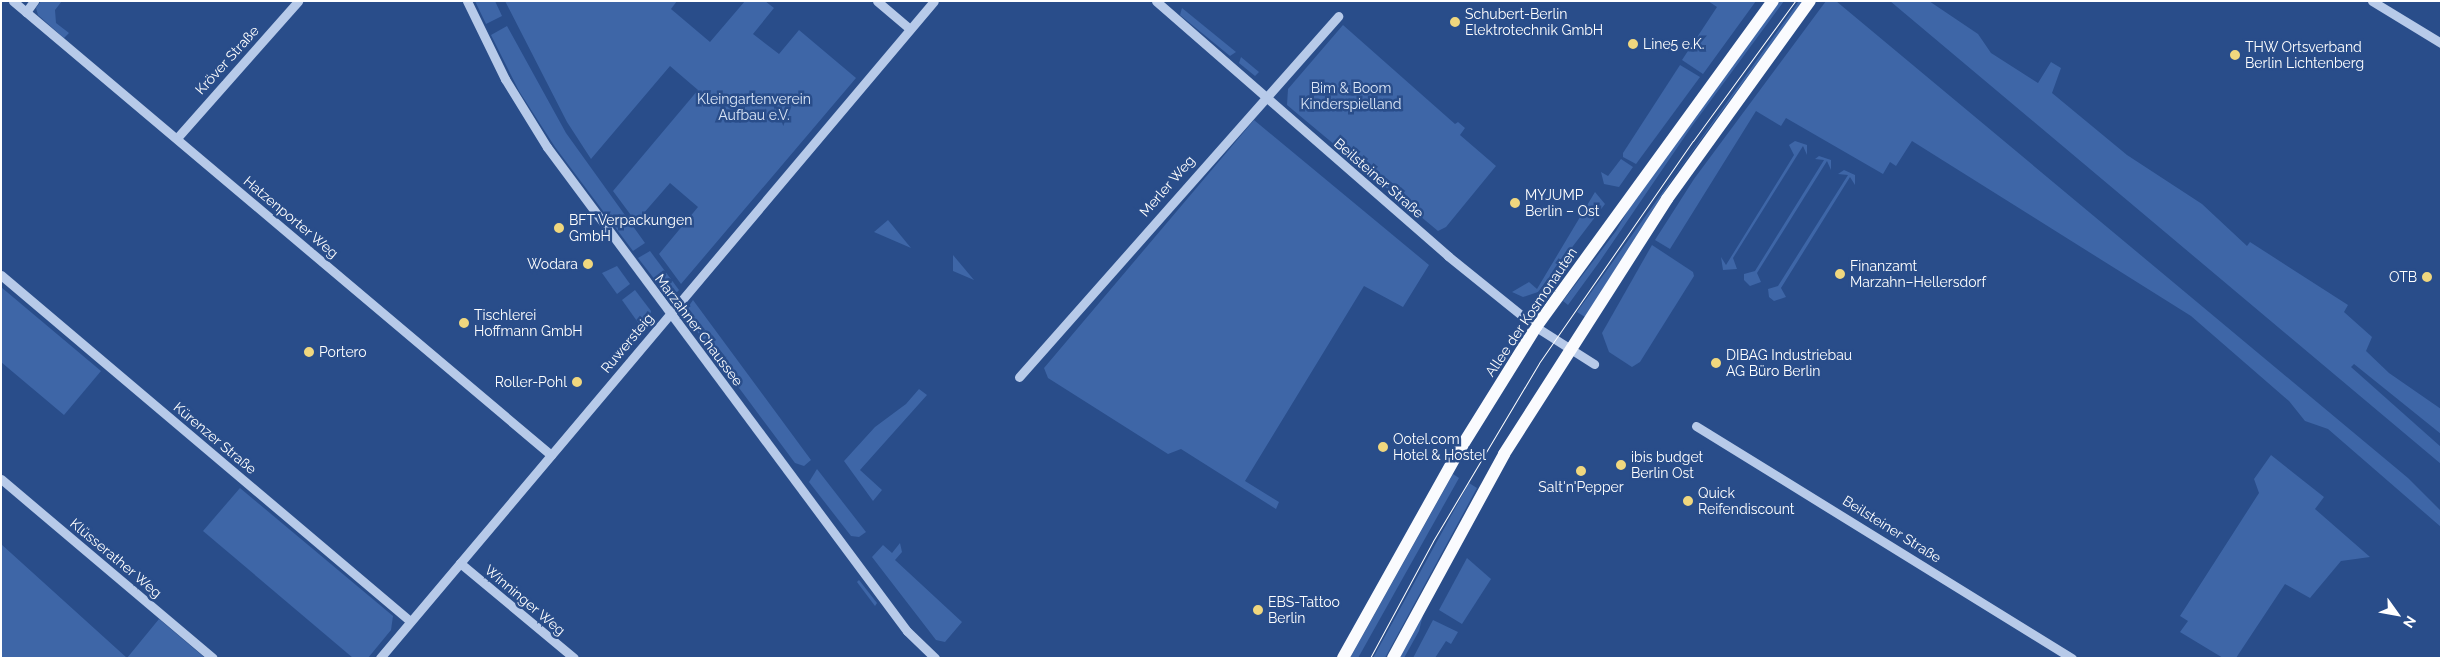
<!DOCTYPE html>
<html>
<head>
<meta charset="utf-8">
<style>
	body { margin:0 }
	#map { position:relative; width:2442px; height:659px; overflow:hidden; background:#294d8a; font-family:Raleway,sans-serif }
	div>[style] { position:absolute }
	.green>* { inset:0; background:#3e66a7 }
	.minor>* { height:9px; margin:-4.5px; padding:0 4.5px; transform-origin:4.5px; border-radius:4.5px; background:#b7cae9 }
	.major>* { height:12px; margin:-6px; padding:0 6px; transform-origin:6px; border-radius:6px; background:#fafbfe }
	.tram>* { height:1px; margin:-0.5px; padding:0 0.5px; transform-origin:0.5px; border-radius:0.5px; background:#fff }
	.dots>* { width:14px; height:14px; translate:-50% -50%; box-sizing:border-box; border:2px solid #294d8a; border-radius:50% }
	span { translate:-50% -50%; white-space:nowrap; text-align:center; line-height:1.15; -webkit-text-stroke:5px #294d8a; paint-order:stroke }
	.poi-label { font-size:14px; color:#fff }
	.left { translate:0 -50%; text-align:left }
	.right { translate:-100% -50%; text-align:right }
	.street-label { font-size:14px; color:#fff }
	.park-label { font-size:14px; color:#dbe6f7 }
	.frame { position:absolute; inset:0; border:2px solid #fff; pointer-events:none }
	.north { position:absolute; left:2372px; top:589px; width:50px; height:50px; -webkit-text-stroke:4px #294d8a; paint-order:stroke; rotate:122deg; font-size:14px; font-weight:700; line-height:20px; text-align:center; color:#fff }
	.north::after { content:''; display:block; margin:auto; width:18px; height:22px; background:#fff; clip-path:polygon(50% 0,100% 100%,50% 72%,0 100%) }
</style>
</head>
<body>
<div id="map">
	<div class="green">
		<div style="clip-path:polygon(41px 1px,62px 1px,55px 10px,56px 23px,69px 33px,64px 38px,38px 15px,36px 8px)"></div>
		<div style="clip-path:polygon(475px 1px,495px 1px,502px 16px,486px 24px)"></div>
		<div style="clip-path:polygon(505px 1px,677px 1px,671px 9px,710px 42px,745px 1px,765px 1px,774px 8px,753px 34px,779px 54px,799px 30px,856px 78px,681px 284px,659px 254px,698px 207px,670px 183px,636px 222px,613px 191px,698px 90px,670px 66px,591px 159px,567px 122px)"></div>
		<div style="clip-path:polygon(1708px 1px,1756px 1px,1703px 74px,1682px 60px,1717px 7px)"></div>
		<div style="clip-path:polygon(1780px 1px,1784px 1px,1692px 126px,1600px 261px,1568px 305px,1563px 301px,1616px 231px,1637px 195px)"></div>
		<div style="clip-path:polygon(1799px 1px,1803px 1px,1675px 175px,1585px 317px,1577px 312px)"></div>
		<div style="clip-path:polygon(1826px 1px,1836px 1px,2408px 478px,2441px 511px,2441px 527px,2328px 429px,2305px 421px,2289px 401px,2191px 316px,1912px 141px,1896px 166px,1890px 162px,1883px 174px,1786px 118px,1781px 126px,1756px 111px,1670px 249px,1655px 240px,1694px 179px)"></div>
		<div style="clip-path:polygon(1890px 1px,1929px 1px,1978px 34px,1991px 53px,2038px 83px,2051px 62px,2061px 68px,2052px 93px,2127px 155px,2202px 204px,2247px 246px,2250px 242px,2348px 305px,2344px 312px,2372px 337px,2366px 351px,2389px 373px,2441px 409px,2441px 434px,2354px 364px,2351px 367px,2441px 447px,2441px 464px)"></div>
		<div style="clip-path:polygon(1182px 8px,1236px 52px,1230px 56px,1180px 15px)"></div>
		<div style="clip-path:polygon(1343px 25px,1455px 124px,1458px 122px,1465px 128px,1460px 135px,1496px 166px,1446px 227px,1438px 231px,1287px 105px,1288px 89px)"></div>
		<div style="clip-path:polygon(507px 26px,566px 133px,645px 243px,633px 251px,555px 147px,519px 91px,491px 35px)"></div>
		<div style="clip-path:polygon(1241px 57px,1259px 72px,1255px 76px,1239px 63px)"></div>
		<div style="clip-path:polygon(1680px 65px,1700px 77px,1636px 164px,1623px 157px,1623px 153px)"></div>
		<div style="clip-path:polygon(1254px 120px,1429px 265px,1403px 307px,1364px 286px,1245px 481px,1279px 502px,1276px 509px,1181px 449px,1168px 454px,1048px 378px,1044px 368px)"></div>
		<div style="clip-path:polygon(1795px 141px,1807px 145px,1807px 155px,1803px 146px,1733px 258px,1737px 269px,1723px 270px,1721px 257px,1726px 265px,1794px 155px,1789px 145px)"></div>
		<div style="clip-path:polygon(1819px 156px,1831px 160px,1831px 170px,1827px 161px,1757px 273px,1761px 282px,1750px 286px,1744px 280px,1744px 274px,1755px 271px,1824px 160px,1815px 159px)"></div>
		<div style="clip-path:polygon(1621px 159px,1633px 167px,1619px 187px,1604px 184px,1601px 172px,1608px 176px)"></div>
		<div style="clip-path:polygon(1844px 170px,1855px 175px,1855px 185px,1850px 177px,1781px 288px,1786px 297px,1774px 301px,1769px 297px,1768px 289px,1778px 286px,1848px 175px,1838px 174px)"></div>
		<div style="clip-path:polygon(1595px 192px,1605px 204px,1538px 292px,1523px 297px,1512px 292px,1529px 282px,1537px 289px)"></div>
		<div style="clip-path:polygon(888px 220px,911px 248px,874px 232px)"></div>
		<div style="clip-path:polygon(1652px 245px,1693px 272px,1694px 276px,1640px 362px,1632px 367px,1609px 352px,1602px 333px)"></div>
		<div style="clip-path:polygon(650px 251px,679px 290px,670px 299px,638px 258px)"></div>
		<div style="clip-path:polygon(953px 255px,974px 280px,953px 271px)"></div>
		<div style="clip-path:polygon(617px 266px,630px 284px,617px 294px,602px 273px)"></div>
		<div style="clip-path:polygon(1px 287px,101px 371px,64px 415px,1px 362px)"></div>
		<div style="clip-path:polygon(635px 290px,651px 311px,649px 324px,644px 331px,622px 300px)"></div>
		<div style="clip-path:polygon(693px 300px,811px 460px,804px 466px,795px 463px,716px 357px,719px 354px,713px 345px,709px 348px,684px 313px)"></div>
		<div style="clip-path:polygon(919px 389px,927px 395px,860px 470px,882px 490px,873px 501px,844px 461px,875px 427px,906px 404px)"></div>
		<div style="clip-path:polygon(2271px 455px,2324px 497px,2315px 509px,2370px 557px,2341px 561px,2310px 598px,2285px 584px,2236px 658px,2223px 658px,2180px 632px,2188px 621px,2180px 616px,2259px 493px,2254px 479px)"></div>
		<div style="clip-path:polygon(817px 469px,866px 532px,859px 537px,851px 536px,809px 482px)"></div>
		<div style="clip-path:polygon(1453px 474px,1459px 478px,1358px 658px,1350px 658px)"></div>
		<div style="clip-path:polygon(1469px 483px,1477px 488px,1385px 658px,1373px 658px)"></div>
		<div style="clip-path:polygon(240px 488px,393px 616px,391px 630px,368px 658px,353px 658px,203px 531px)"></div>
		<div style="clip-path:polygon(900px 543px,902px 552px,895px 560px,962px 622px,945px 642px,936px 640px,872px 557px,883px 545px,892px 553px)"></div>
		<div style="clip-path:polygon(1px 544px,127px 658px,159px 619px,205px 658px,1px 658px)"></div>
		<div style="clip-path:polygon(1467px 558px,1491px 579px,1462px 624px,1439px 610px)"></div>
		<div style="clip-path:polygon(859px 580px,877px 603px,875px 606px,857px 582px)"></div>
		<div style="clip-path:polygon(1423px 615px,1419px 631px,1404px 658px,1400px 658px)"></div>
		<div style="clip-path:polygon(1433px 620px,1458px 632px,1451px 644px,1446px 641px,1435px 658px,1413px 658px)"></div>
	</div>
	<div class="minor">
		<div style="left:13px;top:1px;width:704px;rotate:40.16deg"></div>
		<div style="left:467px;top:1px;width:87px;rotate:64deg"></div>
		<div style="left:505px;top:79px;width:80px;rotate:58.3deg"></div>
		<div style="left:547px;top:147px;width:603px;rotate:53.36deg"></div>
		<div style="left:907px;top:631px;width:39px;rotate:44deg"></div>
		<div style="left:877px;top:1px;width:43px;rotate:40.3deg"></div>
		<div style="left:1156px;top:1px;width:388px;rotate:41.1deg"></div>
		<div style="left:1448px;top:256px;width:113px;rotate:38.9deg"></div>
		<div style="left:1536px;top:327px;width:69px;rotate:32.5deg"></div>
		<div style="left:2372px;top:1px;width:81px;rotate:31.3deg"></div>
		<div style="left:26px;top:12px;width:14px;rotate:-54deg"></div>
		<div style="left:177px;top:138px;width:183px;rotate:-48.5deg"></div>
		<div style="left:1px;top:275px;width:536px;rotate:40.23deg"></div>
		<div style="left:1019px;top:377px;width:482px;rotate:-48.5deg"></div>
		<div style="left:1696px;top:426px;width:442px;rotate:31.7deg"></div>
		<div style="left:1px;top:479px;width:277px;rotate:40.2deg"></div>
		<div style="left:460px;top:563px;width:148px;rotate:39.8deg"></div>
		<div style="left:380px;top:658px;width:859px;rotate:-49.86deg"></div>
	</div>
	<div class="major">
		<div style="left:1343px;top:658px;width:234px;rotate:-60.8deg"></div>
		<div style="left:1457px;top:454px;width:150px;rotate:-58.1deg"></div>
		<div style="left:1536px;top:327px;width:403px;rotate:-54deg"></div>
		<div style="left:1393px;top:658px;width:232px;rotate:-61.4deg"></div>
		<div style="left:1504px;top:454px;width:303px;rotate:-57.4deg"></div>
		<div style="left:1667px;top:199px;width:244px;rotate:-54.2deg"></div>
	</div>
	<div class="tram">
		<div style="left:1370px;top:658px;width:133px;rotate:-61.7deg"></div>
		<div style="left:1433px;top:541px;width:207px;rotate:-59.2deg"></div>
		<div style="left:1539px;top:363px;width:270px;rotate:-55.3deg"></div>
		<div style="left:1693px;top:141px;width:173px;rotate:-53.9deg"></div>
	</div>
	<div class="dots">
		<div style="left:1455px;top:22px;background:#f0d77e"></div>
		<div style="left:1633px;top:44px;background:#f0d77e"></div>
		<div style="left:2235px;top:55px;background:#f0d77e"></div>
		<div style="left:1515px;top:203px;background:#f0d77e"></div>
		<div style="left:559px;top:228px;background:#f0d77e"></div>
		<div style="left:588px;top:264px;background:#f0d77e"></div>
		<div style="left:1840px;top:274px;background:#f0d77e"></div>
		<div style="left:2427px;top:277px;background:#f0d77e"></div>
		<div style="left:464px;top:323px;background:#f0d77e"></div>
		<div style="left:309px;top:352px;background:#f0d77e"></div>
		<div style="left:1716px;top:363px;background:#f0d77e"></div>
		<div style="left:577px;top:382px;background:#f0d77e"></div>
		<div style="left:1383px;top:447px;background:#f0d77e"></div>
		<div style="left:1621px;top:465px;background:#f0d77e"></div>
		<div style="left:1581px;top:471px;background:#f0d77e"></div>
		<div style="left:1688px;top:501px;background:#f0d77e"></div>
		<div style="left:1258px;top:610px;background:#f0d77e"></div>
	</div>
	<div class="poi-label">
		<span class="left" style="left:1465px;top:22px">Schubert-Berlin<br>Elektrotechnik GmbH</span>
		<span class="left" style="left:1643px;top:44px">Line5 e.K.</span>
		<span class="left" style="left:2245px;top:55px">THW Ortsverband<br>Berlin Lichtenberg</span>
		<span class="left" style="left:1525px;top:203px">MYJUMP<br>Berlin – Ost</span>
		<span class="left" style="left:569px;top:228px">BFT Verpackungen<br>GmbH</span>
		<span class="right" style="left:578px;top:264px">Wodara</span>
		<span class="left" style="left:1850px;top:274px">Finanzamt<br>Marzahn–Hellersdorf</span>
		<span class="right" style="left:2417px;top:277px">OTB</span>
		<span class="left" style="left:474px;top:323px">Tischlerei<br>Hoffmann GmbH</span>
		<span class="left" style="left:319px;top:352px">Portero</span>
		<span class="left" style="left:1726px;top:363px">DIBAG Industriebau<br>AG Büro Berlin</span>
		<span class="right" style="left:567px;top:382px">Roller-Pohl</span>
		<span class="left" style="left:1393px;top:447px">Ootel.com<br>Hotel &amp; Hostel</span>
		<span class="left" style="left:1631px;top:465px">ibis budget<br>Berlin Ost</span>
		<span style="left:1581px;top:487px">Salt'n'Pepper</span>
		<span class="left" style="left:1698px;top:501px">Quick<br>Reifendiscount</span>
		<span class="left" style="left:1268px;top:610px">EBS-Tattoo<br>Berlin</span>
	</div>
	<div class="street-label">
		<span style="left:227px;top:60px;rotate:-48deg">Kröver Straße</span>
		<span style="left:1379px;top:178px;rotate:41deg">Beilsteiner Straße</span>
		<span style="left:1167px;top:186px;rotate:-49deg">Merler Weg</span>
		<span style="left:291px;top:217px;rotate:40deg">Hatzenporter Weg</span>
		<span style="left:1531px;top:312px;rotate:-56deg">Allee der Kosmonauten</span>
		<span style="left:699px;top:330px;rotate:53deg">Marzahner Chaussee</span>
		<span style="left:627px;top:343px;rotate:-50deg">Ruwersteig</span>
		<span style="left:215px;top:438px;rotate:40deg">Kürenzer Straße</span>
		<span style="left:1892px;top:529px;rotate:32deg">Beilsteiner Straße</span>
		<span style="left:116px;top:558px;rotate:40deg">Klüsserather Weg</span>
		<span style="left:525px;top:600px;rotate:40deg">Winninger Weg</span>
	</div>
	<div class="park-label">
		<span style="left:1351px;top:96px">Bim &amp; Boom<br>Kinderspielland</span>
		<span style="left:754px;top:107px">Kleingartenverein<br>Aufbau e.V.</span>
	</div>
	<div class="frame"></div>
	<div class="north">N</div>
</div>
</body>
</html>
